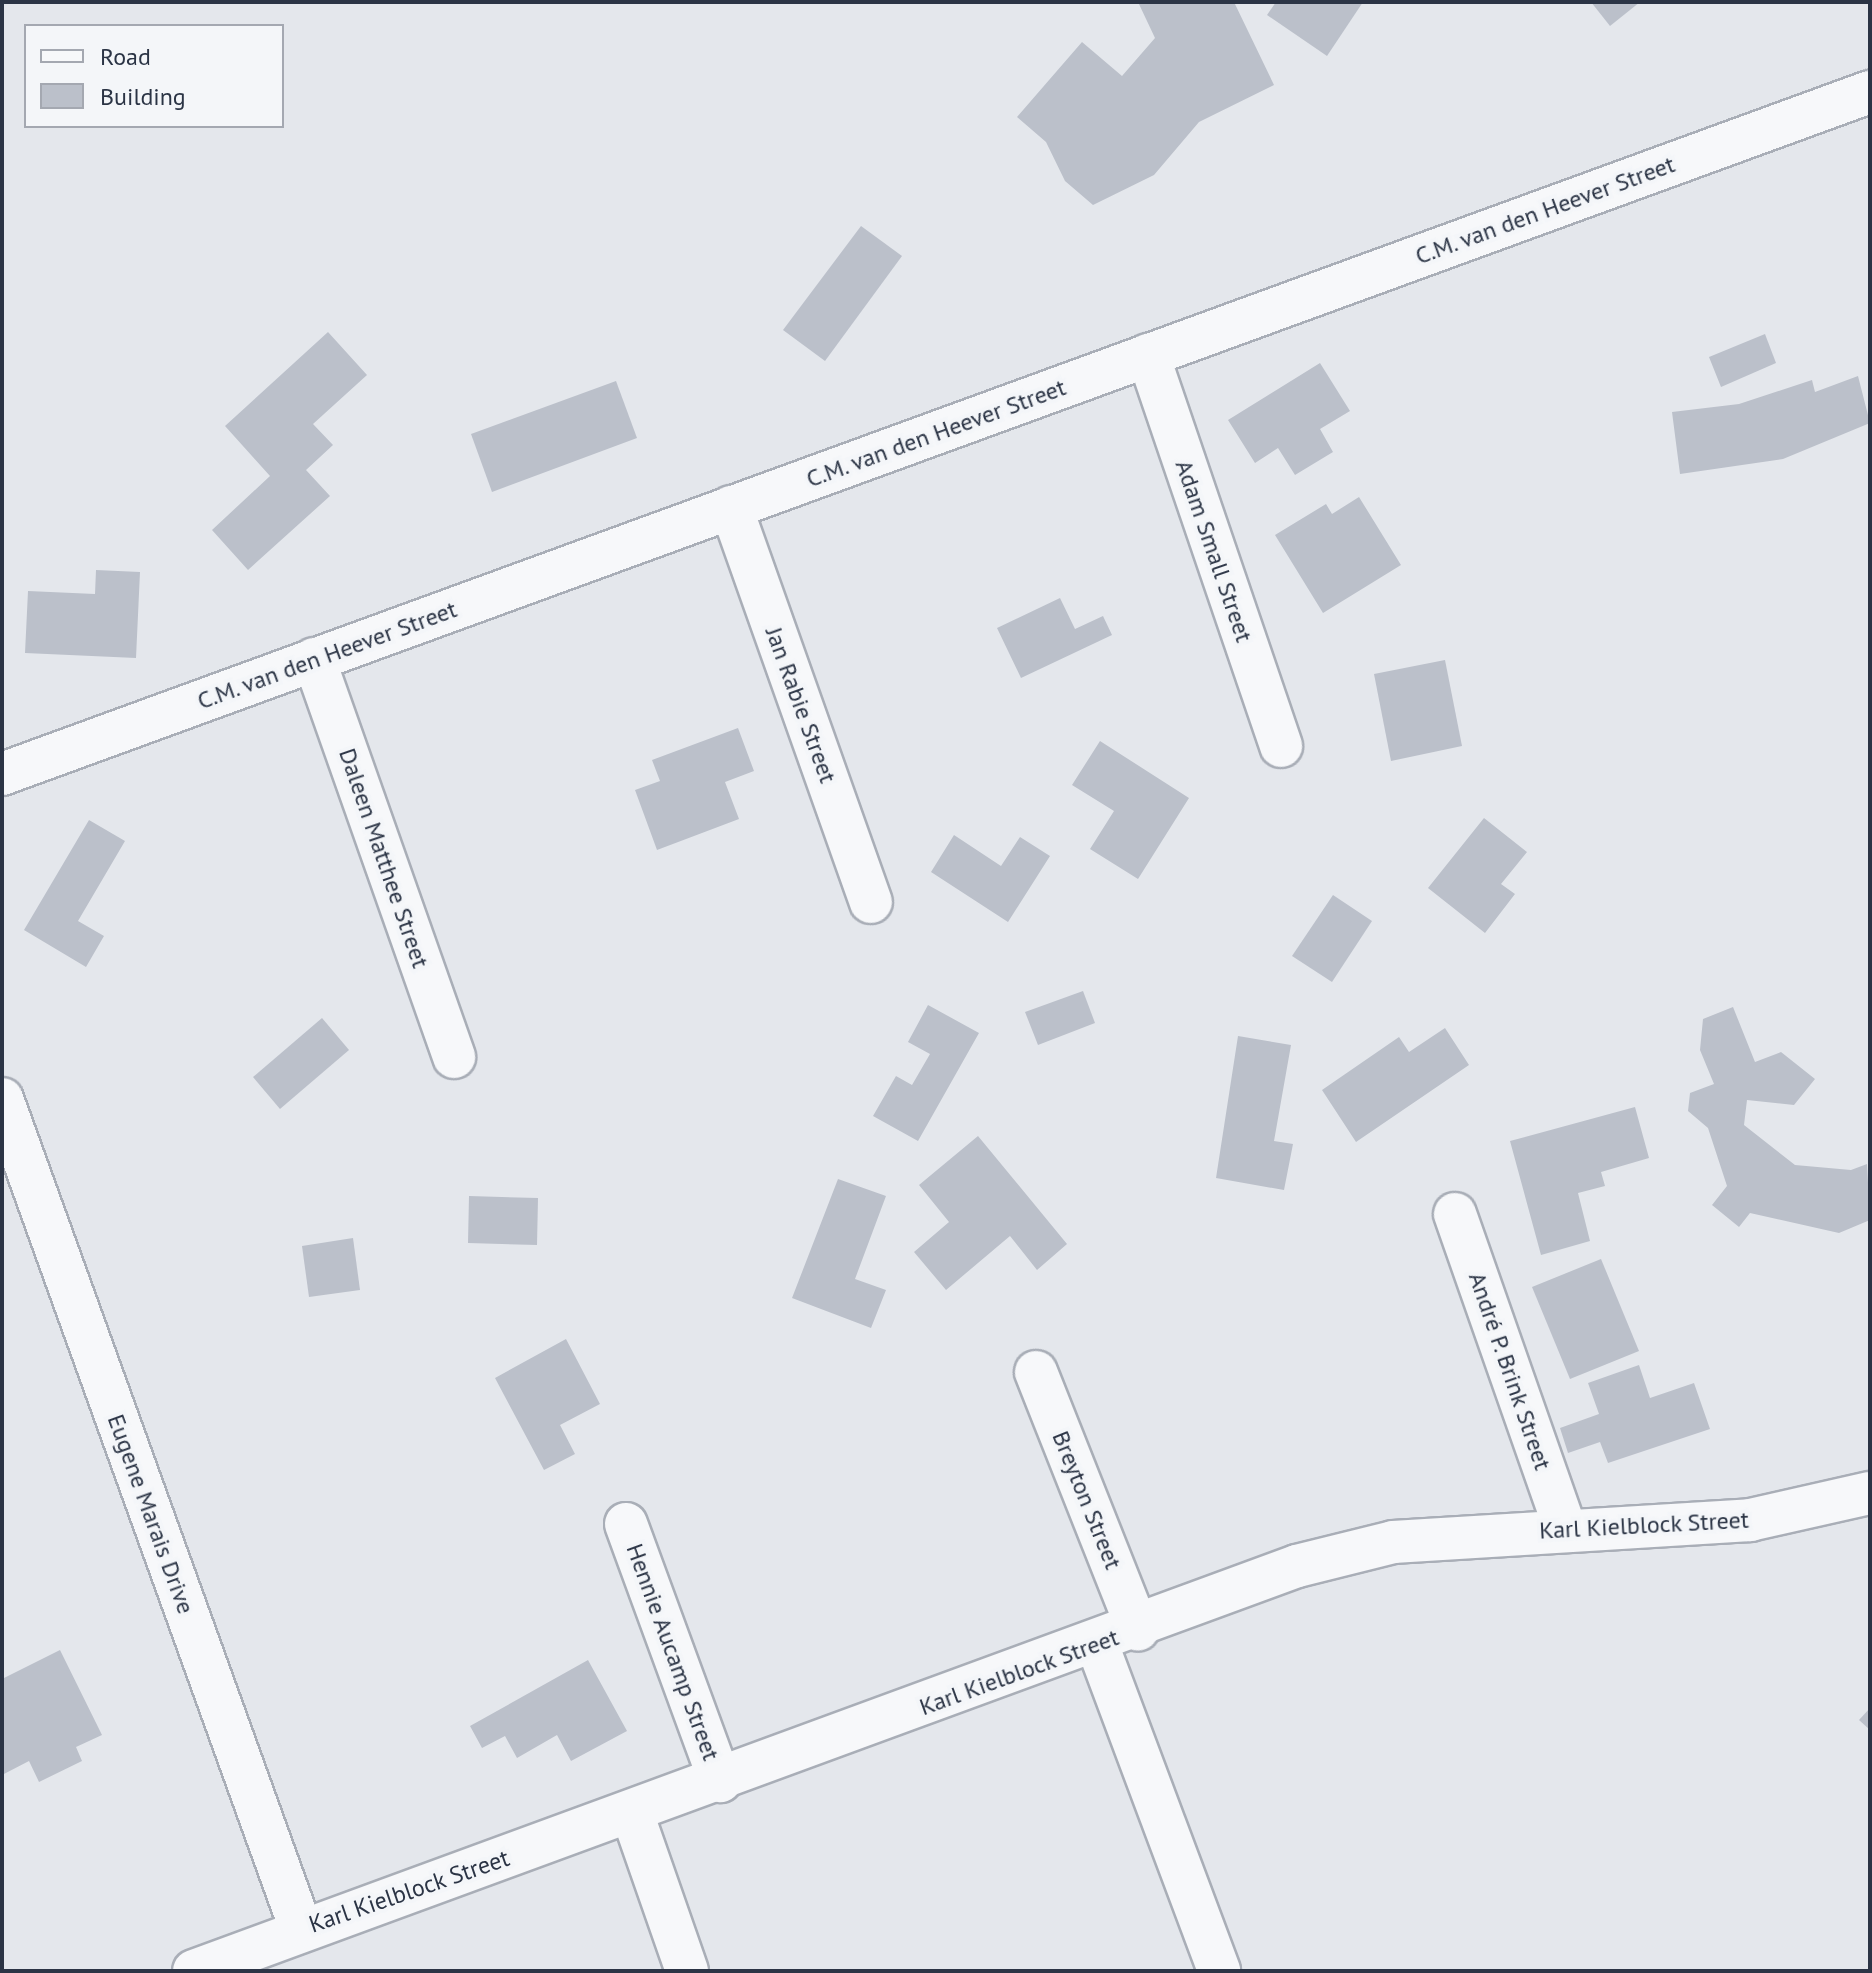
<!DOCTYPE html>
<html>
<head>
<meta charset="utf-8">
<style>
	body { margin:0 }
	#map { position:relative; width:1872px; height:1973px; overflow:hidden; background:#e4e7ec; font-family:"PT Sans",sans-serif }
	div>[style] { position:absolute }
	.building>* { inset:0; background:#bbc0ca }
	.roads { filter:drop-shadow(2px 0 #a9aeb7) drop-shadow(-2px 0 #a9aeb7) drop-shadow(0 2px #a9aeb7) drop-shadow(0 -2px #a9aeb7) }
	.minor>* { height:42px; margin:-21px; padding:0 21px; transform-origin:21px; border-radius:21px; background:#f7f8fa }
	span { translate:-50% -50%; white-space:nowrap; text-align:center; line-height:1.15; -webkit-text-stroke:8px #f4f6f9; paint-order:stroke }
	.street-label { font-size:24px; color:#2b3445 }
	.frame { position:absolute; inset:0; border:4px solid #2b3445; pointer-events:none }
	.legend { position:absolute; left:24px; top:24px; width:260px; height:104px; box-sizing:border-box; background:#f4f6f9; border:2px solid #a4a8b1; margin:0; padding:10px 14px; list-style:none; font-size:24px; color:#2b3445 }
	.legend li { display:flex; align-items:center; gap:16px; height:40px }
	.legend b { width:40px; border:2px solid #a4a8b1 }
</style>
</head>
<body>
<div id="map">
	<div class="building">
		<div style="clip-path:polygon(1138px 2px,1234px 2px,1274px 85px,1199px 122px,1154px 175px,1093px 205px,1065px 181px,1046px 142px,1017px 117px,1082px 42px,1122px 76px,1155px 38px)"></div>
		<div style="clip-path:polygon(1276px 2px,1363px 2px,1327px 56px,1267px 15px)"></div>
		<div style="clip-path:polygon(1591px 2px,1640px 2px,1610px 26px)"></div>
		<div style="clip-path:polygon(861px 226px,902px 256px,825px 361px,783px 330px)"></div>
		<div style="clip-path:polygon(328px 332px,367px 375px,313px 424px,333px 445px,306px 470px,330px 496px,248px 570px,212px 530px,270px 476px,225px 426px)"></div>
		<div style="clip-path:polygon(1765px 334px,1776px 363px,1721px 387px,1709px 357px)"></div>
		<div style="clip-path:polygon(1320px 363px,1350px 411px,1320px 429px,1333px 452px,1295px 475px,1278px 448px,1255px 463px,1228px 420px)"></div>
		<div style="clip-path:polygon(1858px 376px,1870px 423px,1783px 459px,1680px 474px,1672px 412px,1739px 404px,1812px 380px,1815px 392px)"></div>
		<div style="clip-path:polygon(616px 381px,637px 438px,492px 492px,471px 434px)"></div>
		<div style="clip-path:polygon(1359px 497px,1401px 565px,1323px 613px,1275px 535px,1326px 504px,1332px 514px)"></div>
		<div style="clip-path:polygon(96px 570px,140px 572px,136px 658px,25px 653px,28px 591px,95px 594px)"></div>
		<div style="clip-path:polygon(1060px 598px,1075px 629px,1103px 616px,1112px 635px,1021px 678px,997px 628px)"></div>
		<div style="clip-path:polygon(1445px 660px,1462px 746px,1391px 761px,1374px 674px)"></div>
		<div style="clip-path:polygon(738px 728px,754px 771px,725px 782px,739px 819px,657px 850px,635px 790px,660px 781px,652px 760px)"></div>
		<div style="clip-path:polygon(1100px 741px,1189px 798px,1138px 879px,1090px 849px,1114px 811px,1072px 785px)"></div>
		<div style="clip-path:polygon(1484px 818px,1527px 852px,1501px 884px,1515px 894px,1485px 933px,1428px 888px)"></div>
		<div style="clip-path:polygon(89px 820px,125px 841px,78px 921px,104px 936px,86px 967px,24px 930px)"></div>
		<div style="clip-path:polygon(954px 835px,1001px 866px,1020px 837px,1050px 856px,1008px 922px,931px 872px)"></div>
		<div style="clip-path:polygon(1333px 895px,1372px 921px,1332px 982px,1292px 956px)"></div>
		<div style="clip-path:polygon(1083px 991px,1095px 1023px,1038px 1045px,1025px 1012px)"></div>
		<div style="clip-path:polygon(928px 1005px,979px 1033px,918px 1141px,873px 1116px,896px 1076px,912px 1085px,930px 1054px,908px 1042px)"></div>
		<div style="clip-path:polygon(1733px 1007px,1755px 1062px,1781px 1052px,1815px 1079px,1794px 1105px,1747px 1100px,1744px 1125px,1795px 1165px,1851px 1170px,1867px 1164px,1870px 1220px,1839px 1233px,1750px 1213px,1739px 1227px,1712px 1205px,1727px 1186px,1708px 1128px,1688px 1111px,1690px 1093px,1714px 1084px,1700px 1050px,1703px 1019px)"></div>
		<div style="clip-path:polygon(322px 1018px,349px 1050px,280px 1109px,253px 1077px)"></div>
		<div style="clip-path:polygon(1445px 1028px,1469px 1065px,1356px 1142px,1322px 1090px,1399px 1037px,1409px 1052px)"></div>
		<div style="clip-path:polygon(1238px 1036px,1291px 1045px,1274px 1141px,1293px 1144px,1284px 1190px,1216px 1178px)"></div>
		<div style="clip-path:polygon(1635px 1107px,1649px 1158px,1601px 1172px,1605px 1186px,1578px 1193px,1590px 1241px,1541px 1255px,1510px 1141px)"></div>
		<div style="clip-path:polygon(978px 1136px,1067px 1244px,1037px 1270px,1010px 1236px,946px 1290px,914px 1252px,949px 1222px,919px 1185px)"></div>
		<div style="clip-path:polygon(838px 1179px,886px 1196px,855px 1279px,886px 1290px,871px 1328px,792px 1298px)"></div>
		<div style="clip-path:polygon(469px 1196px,538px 1198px,537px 1245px,468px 1243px)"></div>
		<div style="clip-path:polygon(353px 1238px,360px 1290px,309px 1297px,302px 1246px)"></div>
		<div style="clip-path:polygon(1601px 1259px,1639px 1351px,1570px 1379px,1532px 1287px)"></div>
		<div style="clip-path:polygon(566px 1339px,600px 1404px,560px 1425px,575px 1454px,544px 1470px,495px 1378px)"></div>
		<div style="clip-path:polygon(1639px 1365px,1650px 1398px,1694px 1383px,1710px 1429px,1608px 1463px,1600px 1442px,1568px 1453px,1560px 1428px,1599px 1414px,1588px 1383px)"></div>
		<div style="clip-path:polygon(60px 1650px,102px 1735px,76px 1747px,82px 1761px,39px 1782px,29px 1761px,2px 1775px,2px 1679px)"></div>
		<div style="clip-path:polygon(588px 1660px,627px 1731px,571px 1761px,557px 1735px,517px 1758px,505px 1736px,482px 1748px,470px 1726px)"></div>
		<div style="clip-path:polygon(1870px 1708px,1870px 1730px,1859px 1720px)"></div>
	</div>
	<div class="roads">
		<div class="minor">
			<div style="left:1148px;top:355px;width:413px;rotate:71.2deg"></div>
			<div style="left:731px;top:507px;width:419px;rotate:70.5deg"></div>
			<div style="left:314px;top:659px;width:422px;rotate:70.6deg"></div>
			<div style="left:2px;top:774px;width:1989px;rotate:-20.06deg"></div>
			<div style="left:2px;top:1099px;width:882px;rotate:70.19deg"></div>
			<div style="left:1455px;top:1214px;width:333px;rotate:70.7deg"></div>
			<div style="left:1036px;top:1372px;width:277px;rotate:68.4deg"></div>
			<div style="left:626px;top:1524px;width:274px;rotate:69.9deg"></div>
			<div style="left:1097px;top:1644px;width:349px;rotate:69.5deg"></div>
			<div style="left:632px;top:1813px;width:167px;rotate:70.8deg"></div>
			<div style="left:194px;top:1971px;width:1175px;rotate:-20.16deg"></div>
			<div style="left:1297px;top:1566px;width:99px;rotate:-14deg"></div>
			<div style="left:1393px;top:1542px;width:358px;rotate:-3.5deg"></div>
			<div style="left:1750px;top:1520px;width:123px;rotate:-12.7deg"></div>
		</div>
	</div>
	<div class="street-label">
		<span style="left:1545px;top:210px;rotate:-20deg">C.M. van den Heever Street</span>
		<span style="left:936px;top:433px;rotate:-20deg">C.M. van den Heever Street</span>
		<span style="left:1214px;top:551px;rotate:71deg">Adam Small Street</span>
		<span style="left:327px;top:655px;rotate:-20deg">C.M. van den Heever Street</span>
		<span style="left:801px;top:705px;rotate:70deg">Jan Rabie Street</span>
		<span style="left:384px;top:858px;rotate:71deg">Daleen Matthee Street</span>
		<span style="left:1510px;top:1371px;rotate:71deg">André P. Brink Street</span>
		<span style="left:1087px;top:1500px;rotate:68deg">Breyton Street</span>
		<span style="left:151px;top:1514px;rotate:70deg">Eugene Marais Drive</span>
		<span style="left:1644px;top:1525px;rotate:-3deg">Karl Kielblock Street</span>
		<span style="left:673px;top:1652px;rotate:70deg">Hennie Aucamp Street</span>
		<span style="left:1019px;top:1672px;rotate:-20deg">Karl Kielblock Street</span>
		<span style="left:409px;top:1891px;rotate:-19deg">Karl Kielblock Street</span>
	</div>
	<div class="frame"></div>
	<ul class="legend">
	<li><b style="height:10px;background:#f7f8fa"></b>Road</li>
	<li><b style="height:22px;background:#bbc0ca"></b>Building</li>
	</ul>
</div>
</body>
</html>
